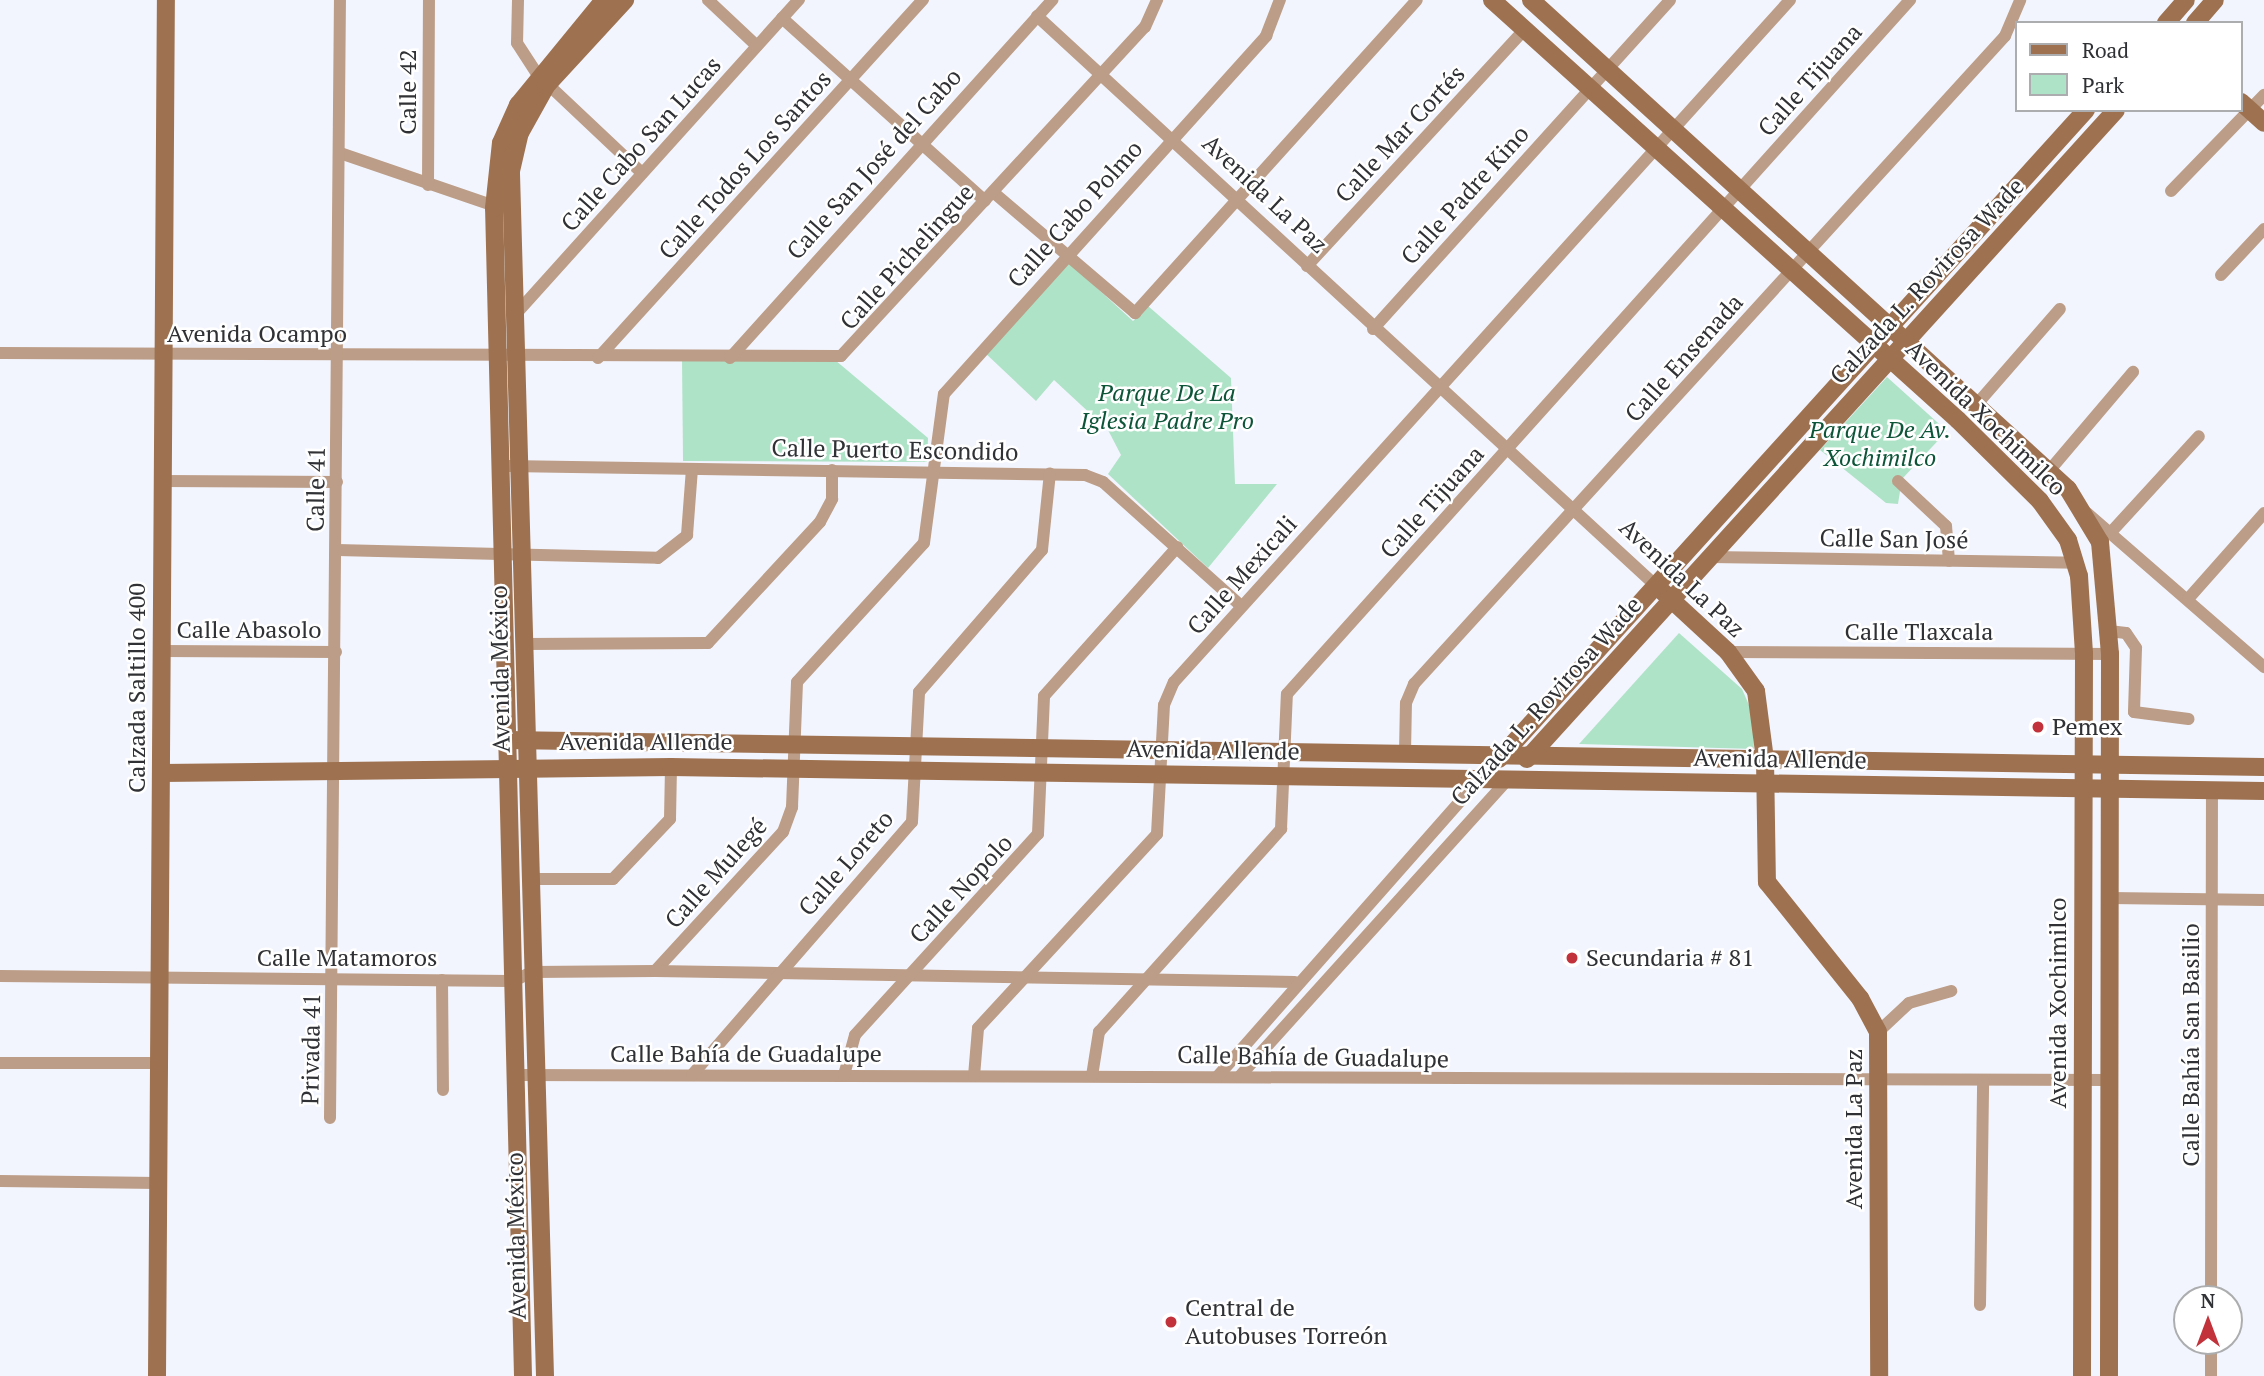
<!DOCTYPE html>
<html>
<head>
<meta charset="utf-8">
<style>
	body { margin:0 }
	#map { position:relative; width:2264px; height:1376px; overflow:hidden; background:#f3f5fe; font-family:"PT Serif",serif }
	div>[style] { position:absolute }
	.green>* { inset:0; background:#afe3c7 }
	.street>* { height:12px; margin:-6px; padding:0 6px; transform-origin:6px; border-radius:6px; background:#bc9d87 }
	.secondary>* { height:18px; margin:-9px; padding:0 9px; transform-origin:9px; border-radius:9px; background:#9e7250 }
	.dots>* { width:19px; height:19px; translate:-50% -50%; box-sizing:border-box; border:4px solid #fff; border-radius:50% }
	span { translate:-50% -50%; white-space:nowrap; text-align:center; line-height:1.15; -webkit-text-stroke:5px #fff; paint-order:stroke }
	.street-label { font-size:24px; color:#303134 }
	.park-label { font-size:24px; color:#0d5539; font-style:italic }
	.poi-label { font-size:24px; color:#303134 }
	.left { translate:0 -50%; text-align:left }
	.legend { position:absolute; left:2015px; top:21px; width:228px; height:91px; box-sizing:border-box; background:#fff; border:2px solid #acadae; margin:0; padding:9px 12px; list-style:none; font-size:21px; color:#303134 }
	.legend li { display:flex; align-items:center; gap:14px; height:35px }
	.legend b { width:35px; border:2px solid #acadae }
	.north { position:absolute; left:2173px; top:1285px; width:70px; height:70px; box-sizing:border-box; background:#fff; border:2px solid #acadae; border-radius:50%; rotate:0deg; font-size:19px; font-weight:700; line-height:28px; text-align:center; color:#303134 }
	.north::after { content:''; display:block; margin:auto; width:24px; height:32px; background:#c2323b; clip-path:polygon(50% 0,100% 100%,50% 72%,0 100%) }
</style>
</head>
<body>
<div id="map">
	<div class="green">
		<div style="clip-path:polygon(1064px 258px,1133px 321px,1148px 306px,1231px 378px,1235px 484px,1277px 484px,1208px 568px,1108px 474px,1121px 455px,1108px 430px,1054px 380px,1036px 401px,983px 351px)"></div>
		<div style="clip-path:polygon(682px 359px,835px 360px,928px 438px,927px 462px,683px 461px)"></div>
		<div style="clip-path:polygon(1887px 377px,1947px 431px,1902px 479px,1898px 504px,1886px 503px,1820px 450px)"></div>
		<div style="clip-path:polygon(1679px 633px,1742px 689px,1752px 712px,1754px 749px,1579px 744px)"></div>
	</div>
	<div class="street">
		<div style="left:518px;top:0;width:43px;rotate:91.3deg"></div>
		<div style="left:517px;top:43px;width:38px;rotate:57deg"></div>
		<div style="left:538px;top:75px;width:143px;rotate:43.3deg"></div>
		<div style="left:708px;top:0;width:67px;rotate:43.2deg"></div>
		<div style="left:1037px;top:16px;width:839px;rotate:42.63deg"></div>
		<div style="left:782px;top:18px;width:273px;rotate:42deg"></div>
		<div style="left:340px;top:153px;width:170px;rotate:18.9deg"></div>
		<div style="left:428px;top:185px;width:185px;rotate:-89.7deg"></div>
		<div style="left:2171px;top:191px;width:134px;rotate:-45.9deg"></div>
		<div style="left:993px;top:192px;width:187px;rotate:40.4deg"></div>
		<div style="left:1135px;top:313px;width:421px;rotate:-48deg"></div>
		<div style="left:1307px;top:266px;width:321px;rotate:-47.4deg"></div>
		<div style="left:2221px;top:275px;width:63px;rotate:-46.9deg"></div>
		<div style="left:514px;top:316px;width:426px;rotate:-48deg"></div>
		<div style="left:1373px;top:329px;width:443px;rotate:-47.9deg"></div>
		<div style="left:0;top:353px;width:841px;rotate:0.2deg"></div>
		<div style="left:841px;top:356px;width:448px;rotate:-47.3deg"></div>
		<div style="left:1145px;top:27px;width:30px;rotate:-66deg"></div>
		<div style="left:598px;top:358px;width:484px;rotate:-47.8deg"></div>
		<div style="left:730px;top:358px;width:482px;rotate:-48deg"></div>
		<div style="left:1977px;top:404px;width:126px;rotate:-48.9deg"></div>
		<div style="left:500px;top:466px;width:585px;rotate:0.88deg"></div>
		<div style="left:1085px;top:475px;width:19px;rotate:21deg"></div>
		<div style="left:1103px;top:482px;width:186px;rotate:41.9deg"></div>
		<div style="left:2049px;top:471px;width:130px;rotate:-49.7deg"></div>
		<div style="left:163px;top:481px;width:174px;rotate:0.3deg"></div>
		<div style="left:1898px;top:481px;width:66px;rotate:43.2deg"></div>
		<div style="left:1946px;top:526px;width:35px;rotate:85deg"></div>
		<div style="left:2087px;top:513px;width:235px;rotate:41deg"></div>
		<div style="left:2113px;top:530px;width:127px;rotate:-47.5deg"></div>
		<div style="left:337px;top:550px;width:321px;rotate:1.4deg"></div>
		<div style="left:658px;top:558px;width:37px;rotate:-38deg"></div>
		<div style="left:687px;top:535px;width:66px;rotate:-85.7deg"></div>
		<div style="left:1710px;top:557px;width:366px;rotate:0.9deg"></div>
		<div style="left:2188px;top:599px;width:115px;rotate:-48.5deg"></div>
		<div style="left:2109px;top:631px;width:17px;rotate:7deg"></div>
		<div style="left:2126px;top:633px;width:18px;rotate:56deg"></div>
		<div style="left:2136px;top:648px;width:64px;rotate:91.8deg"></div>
		<div style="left:2134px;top:712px;width:55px;rotate:7.3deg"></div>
		<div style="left:524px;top:644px;width:184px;rotate:-0.3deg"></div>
		<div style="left:708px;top:643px;width:165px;rotate:-47.2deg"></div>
		<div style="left:820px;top:522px;width:26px;rotate:-62deg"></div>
		<div style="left:832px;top:499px;width:29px;rotate:-90deg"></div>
		<div style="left:162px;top:651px;width:174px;rotate:0.3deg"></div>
		<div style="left:1728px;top:652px;width:382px;rotate:0.3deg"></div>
		<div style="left:1405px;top:753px;width:50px;rotate:-88.9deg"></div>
		<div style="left:1406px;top:703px;width:21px;rotate:-67deg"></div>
		<div style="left:1414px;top:684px;width:877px;rotate:-47.63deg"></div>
		<div style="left:2005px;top:36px;width:39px;rotate:-67deg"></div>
		<div style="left:530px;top:879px;width:83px"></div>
		<div style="left:613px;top:879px;width:83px;rotate:-46.5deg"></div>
		<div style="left:670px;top:819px;width:52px;rotate:-88.9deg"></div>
		<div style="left:2110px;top:898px;width:154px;rotate:0.7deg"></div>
		<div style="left:655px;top:971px;width:189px;rotate:-47.4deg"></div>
		<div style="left:783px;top:832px;width:27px;rotate:-70deg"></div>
		<div style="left:792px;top:807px;width:125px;rotate:-87.7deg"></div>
		<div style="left:797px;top:682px;width:188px;rotate:-47.6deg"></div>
		<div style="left:924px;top:543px;width:150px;rotate:-82.4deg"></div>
		<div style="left:944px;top:394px;width:482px;rotate:-48deg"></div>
		<div style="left:1266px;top:36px;width:39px;rotate:-69deg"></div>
		<div style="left:0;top:976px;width:514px;rotate:0.56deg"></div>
		<div style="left:514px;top:981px;width:20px;rotate:-27deg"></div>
		<div style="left:532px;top:972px;width:123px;rotate:-0.5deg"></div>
		<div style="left:655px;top:971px;width:640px;rotate:0.98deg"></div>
		<div style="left:442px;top:980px;width:110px;rotate:89.5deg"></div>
		<div style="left:1878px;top:1032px;width:42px;rotate:-43.1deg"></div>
		<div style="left:1909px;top:1003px;width:44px;rotate:-15.9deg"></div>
		<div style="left:0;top:1063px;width:159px"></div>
		<div style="left:516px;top:1075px;width:1593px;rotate:0.18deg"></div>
		<div style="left:692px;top:1075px;width:335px;rotate:-49deg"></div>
		<div style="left:912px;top:822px;width:130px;rotate:-86.9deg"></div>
		<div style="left:919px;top:692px;width:188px;rotate:-49.1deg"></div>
		<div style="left:1042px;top:550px;width:77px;rotate:-84.1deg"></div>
		<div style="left:844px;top:1075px;width:41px;rotate:-74.6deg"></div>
		<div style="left:855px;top:1035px;width:272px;rotate:-47.7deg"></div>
		<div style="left:1038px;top:834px;width:138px;rotate:-87.5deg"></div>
		<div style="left:1044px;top:696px;width:200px;rotate:-48.2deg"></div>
		<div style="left:974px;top:1076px;width:48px;rotate:-85.2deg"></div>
		<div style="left:978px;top:1028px;width:264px;rotate:-47.3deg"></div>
		<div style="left:1157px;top:834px;width:129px;rotate:-86.9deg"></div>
		<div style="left:1164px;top:705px;width:25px;rotate:-67deg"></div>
		<div style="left:1174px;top:682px;width:919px;rotate:-47.91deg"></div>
		<div style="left:1092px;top:1076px;width:45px;rotate:-81deg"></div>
		<div style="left:1099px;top:1032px;width:273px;rotate:-48.1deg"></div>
		<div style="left:1281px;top:829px;width:135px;rotate:-87.5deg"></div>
		<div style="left:1287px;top:694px;width:933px;rotate:-48.09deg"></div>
		<div style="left:1217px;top:1077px;width:397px;rotate:-48.6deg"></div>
		<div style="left:1239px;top:1077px;width:401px;rotate:-47.9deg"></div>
		<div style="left:330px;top:1118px;width:1118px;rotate:-89.49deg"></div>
		<div style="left:0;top:1181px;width:158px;rotate:0.7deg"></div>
		<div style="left:2211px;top:1299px;width:509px;rotate:-89.89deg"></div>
		<div style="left:1980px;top:1305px;width:224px;rotate:-89.2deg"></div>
		<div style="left:2211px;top:1376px;width:35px;rotate:-90deg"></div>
	</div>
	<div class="secondary">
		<div style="left:1492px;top:0;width:627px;rotate:42.03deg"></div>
		<div style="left:1958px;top:420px;width:115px;rotate:44.6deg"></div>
		<div style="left:2040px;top:501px;width:48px;rotate:54.3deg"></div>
		<div style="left:2068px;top:540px;width:38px;rotate:73deg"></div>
		<div style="left:2079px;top:576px;width:78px;rotate:86.3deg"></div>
		<div style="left:2084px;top:654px;width:722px;rotate:90.16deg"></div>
		<div style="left:1531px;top:0;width:726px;rotate:42.32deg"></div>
		<div style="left:2068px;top:489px;width:62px;rotate:58.9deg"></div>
		<div style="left:2100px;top:542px;width:112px;rotate:84.9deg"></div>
		<div style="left:2110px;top:654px;width:722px;rotate:90.08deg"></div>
		<div style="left:2166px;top:23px;width:30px;rotate:-49deg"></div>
		<div style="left:2195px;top:23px;width:30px;rotate:-49deg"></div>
		<div style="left:2241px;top:102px;width:31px;rotate:42deg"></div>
		<div style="left:1663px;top:592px;width:88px;rotate:42.7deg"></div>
		<div style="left:1728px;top:652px;width:48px;rotate:54.3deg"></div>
		<div style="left:1756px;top:691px;width:69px;rotate:82.5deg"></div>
		<div style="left:1765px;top:759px;width:123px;rotate:89.1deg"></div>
		<div style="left:1767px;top:882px;width:149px;rotate:51.3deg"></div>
		<div style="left:1860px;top:998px;width:38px;rotate:62deg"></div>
		<div style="left:1878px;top:1032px;width:344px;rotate:89.8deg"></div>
		<div style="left:508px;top:740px;width:1756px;rotate:0.88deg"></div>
		<div style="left:1499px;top:759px;width:875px;rotate:-47.87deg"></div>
		<div style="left:1527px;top:759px;width:876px;rotate:-47.77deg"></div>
		<div style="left:161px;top:773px;width:510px;rotate:-0.67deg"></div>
		<div style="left:671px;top:767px;width:1593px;rotate:0.86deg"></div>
		<div style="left:157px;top:1376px;width:1376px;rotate:-89.63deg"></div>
		<div style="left:523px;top:1376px;width:1168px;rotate:-91.42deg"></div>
		<div style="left:494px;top:208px;width:65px;rotate:-83.9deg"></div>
		<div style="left:501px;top:143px;width:42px;rotate:-65.9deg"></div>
		<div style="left:518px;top:105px;width:136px;rotate:-50.7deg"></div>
		<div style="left:545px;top:1376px;width:1205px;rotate:-91.62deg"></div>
		<div style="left:511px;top:171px;width:39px;rotate:-77deg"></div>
		<div style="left:520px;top:133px;width:54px;rotate:-61deg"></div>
		<div style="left:546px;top:86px;width:117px;rotate:-47.4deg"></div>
	</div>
	<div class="dots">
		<div style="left:2038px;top:727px;background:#c2323b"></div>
		<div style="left:1572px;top:958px;background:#c2323b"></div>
		<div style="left:1171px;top:1322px;background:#c2323b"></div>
	</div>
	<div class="street-label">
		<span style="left:1810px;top:80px;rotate:-48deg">Calle Tijuana</span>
		<span style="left:408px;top:92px;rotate:-90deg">Calle 42</span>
		<span style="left:1400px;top:134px;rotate:-47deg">Calle Mar Cortés</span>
		<span style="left:641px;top:144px;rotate:-48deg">Calle Cabo San Lucas</span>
		<span style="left:874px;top:164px;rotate:-48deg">Calle San José del Cabo</span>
		<span style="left:745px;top:165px;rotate:-48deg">Calle Todos Los Santos</span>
		<span style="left:1265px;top:194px;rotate:43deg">Avenida La Paz</span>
		<span style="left:1465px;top:195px;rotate:-48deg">Calle Padre Kino</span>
		<span style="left:1075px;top:214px;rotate:-48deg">Calle Cabo Polmo</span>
		<span style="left:907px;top:257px;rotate:-48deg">Calle Pichelingue</span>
		<span style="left:1927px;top:281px;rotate:-47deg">Calzada L. Rovirosa Wade</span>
		<span style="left:257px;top:334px">Avenida Ocampo</span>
		<span style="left:1684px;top:358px;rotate:-48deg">Calle Ensenada</span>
		<span style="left:1986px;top:418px;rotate:44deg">Avenida Xochimilco</span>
		<span style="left:895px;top:450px;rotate:1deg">Calle Puerto Escondido</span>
		<span style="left:316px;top:489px;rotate:-89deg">Calle 41</span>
		<span style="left:1432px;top:502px;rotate:-48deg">Calle Tijuana</span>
		<span style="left:1894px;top:539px;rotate:1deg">Calle San José</span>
		<span style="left:1242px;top:575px;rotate:-48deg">Calle Mexicali</span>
		<span style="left:1682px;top:578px;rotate:43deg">Avenida La Paz</span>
		<span style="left:249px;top:630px">Calle Abasolo</span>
		<span style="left:1919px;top:632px">Calle Tlaxcala</span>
		<span style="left:500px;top:669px;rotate:-91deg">Avenida México</span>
		<span style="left:137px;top:688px;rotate:-90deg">Calzada Saltillo 400</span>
		<span style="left:1546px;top:701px;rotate:-48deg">Calzada L. Rovirosa Wade</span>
		<span style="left:646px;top:742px">Avenida Allende</span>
		<span style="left:1213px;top:750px;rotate:1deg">Avenida Allende</span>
		<span style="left:1780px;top:759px;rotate:1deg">Avenida Allende</span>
		<span style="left:846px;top:863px;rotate:-49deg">Calle Loreto</span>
		<span style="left:716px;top:873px;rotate:-48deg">Calle Mulegé</span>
		<span style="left:961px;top:889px;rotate:-47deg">Calle Nopolo</span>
		<span style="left:347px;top:958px">Calle Matamoros</span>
		<span style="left:2058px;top:1003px;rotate:-90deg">Avenida Xochimilco</span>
		<span style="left:2191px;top:1045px;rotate:-90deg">Calle Bahía San Basilio</span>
		<span style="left:311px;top:1049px;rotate:-89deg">Privada 41</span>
		<span style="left:746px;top:1054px">Calle Bahía de Guadalupe</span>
		<span style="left:1313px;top:1057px;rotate:1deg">Calle Bahía de Guadalupe</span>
		<span style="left:1854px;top:1129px;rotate:-90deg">Avenida La Paz</span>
		<span style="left:516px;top:1236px;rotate:-91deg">Avenida México</span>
	</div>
	<div class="park-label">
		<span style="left:1167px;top:407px">Parque De La<br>Iglesia Padre Pro</span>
		<span style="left:1880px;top:444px">Parque De Av.<br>Xochimilco</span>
	</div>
	<div class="poi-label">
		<span class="left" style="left:2052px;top:727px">Pemex</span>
		<span class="left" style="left:1586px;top:958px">Secundaria # 81</span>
		<span class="left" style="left:1185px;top:1322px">Central de<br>Autobuses Torreón</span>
	</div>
	<ul class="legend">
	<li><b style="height:9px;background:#9e7250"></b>Road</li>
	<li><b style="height:19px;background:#afe3c7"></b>Park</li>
	</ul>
	<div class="north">N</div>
</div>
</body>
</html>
